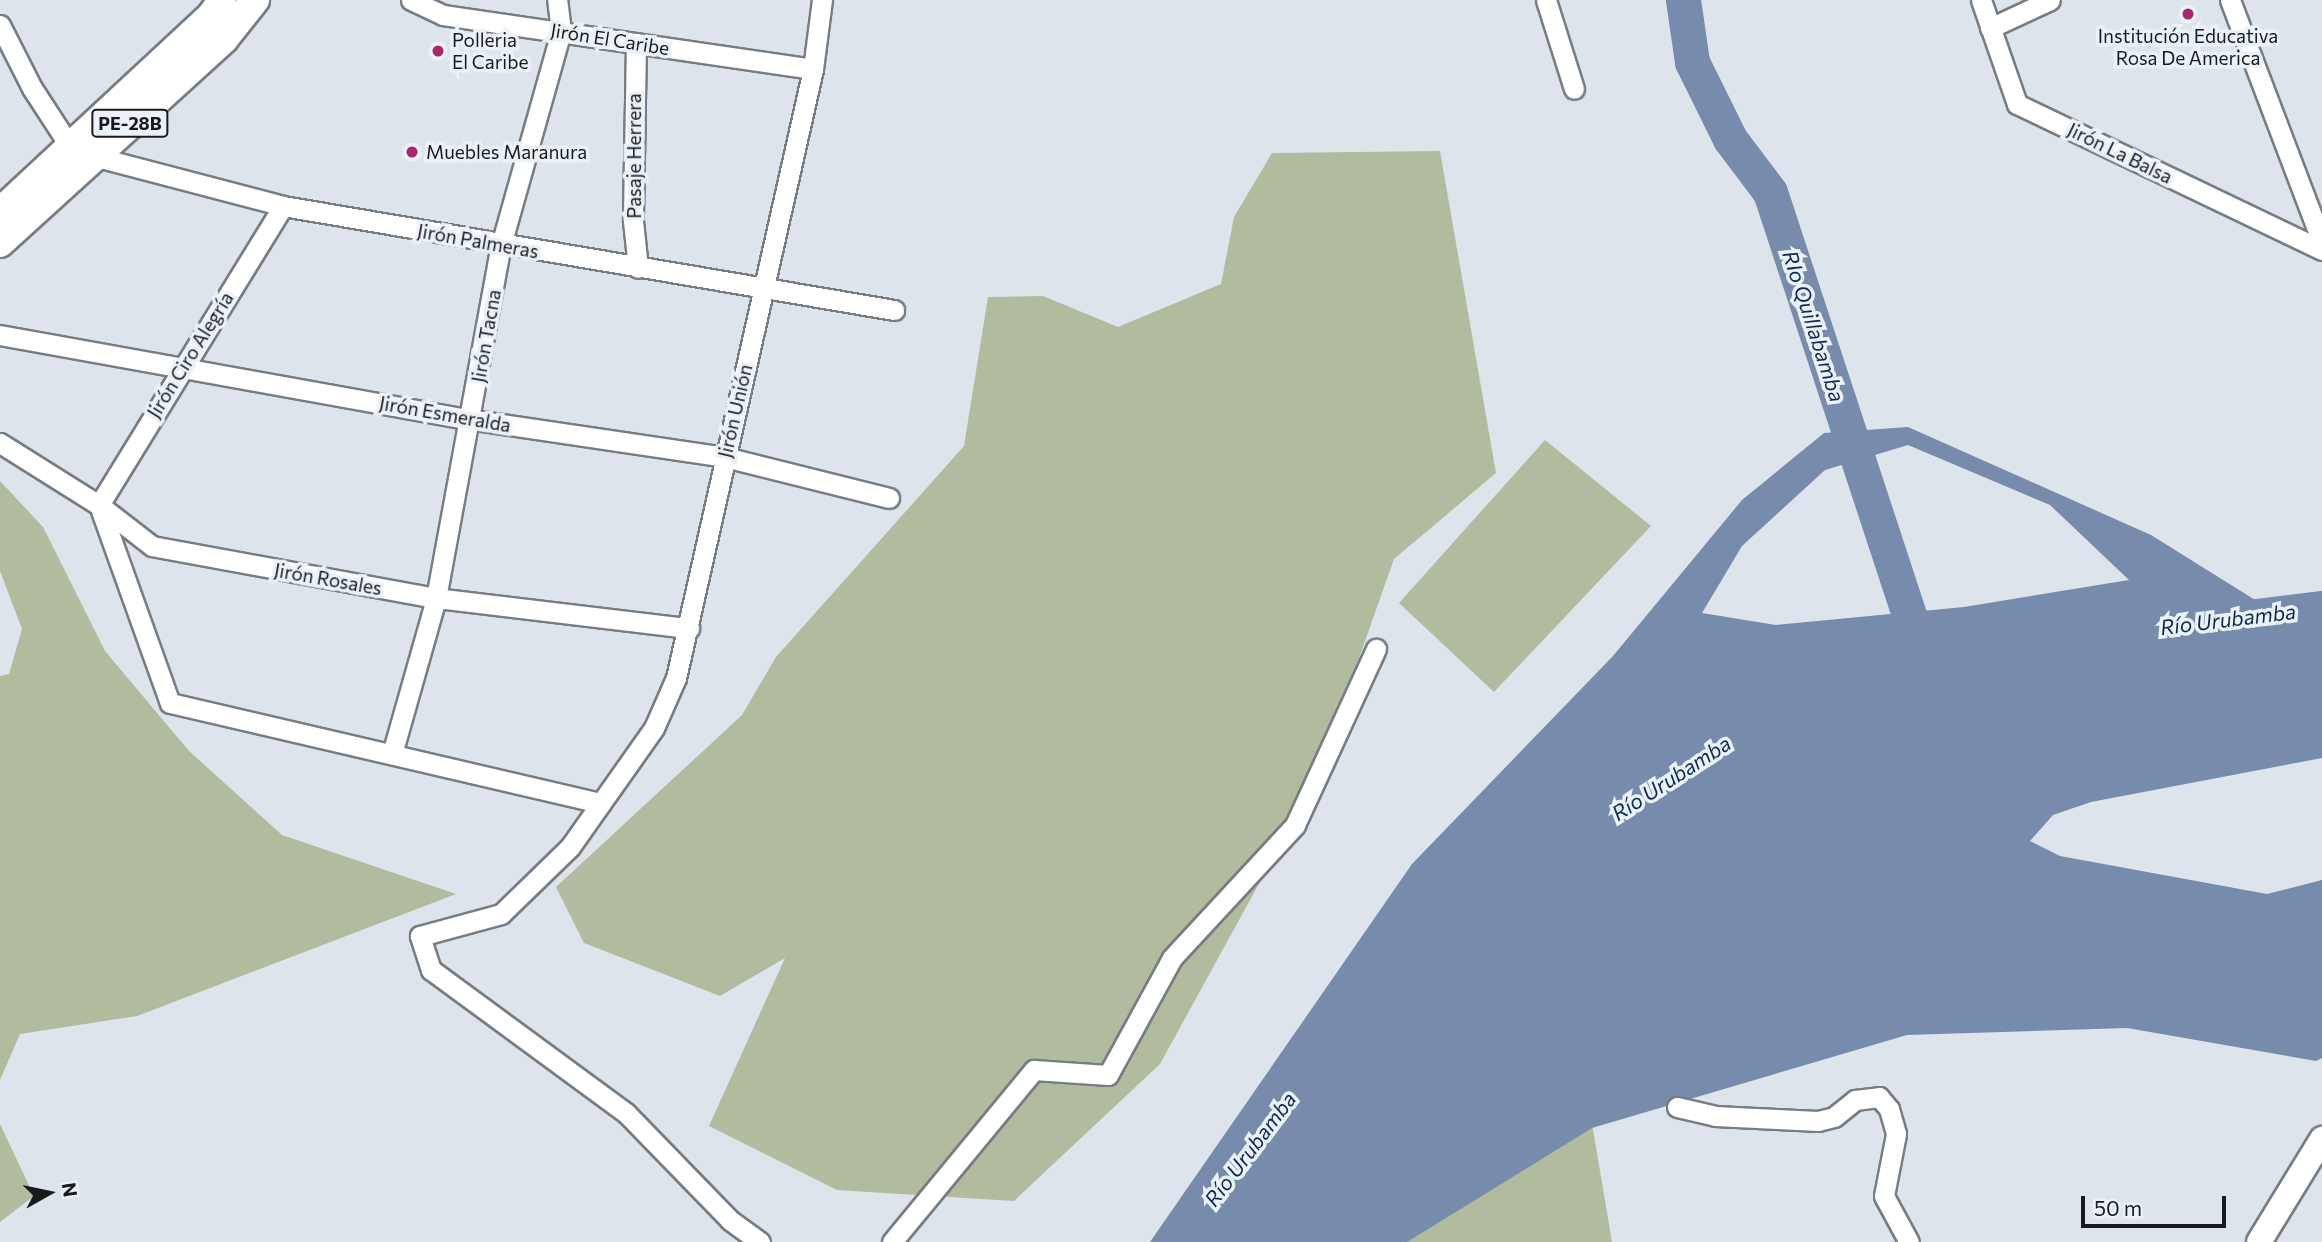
<!DOCTYPE html>
<html>
<head>
<meta charset="utf-8">
<style>
	body { margin:0 }
	#map { position:relative; width:2322px; height:1242px; overflow:hidden; background:#dde4eb; font-family:Commissioner,sans-serif }
	div>[style] { position:absolute }
	.green>* { inset:0; background:#b1bc9e }
	.water>* { inset:0; background:#778bac }
	.river>* { height:35px; margin:-17.5px; padding:0 17.5px; transform-origin:17.5px; border-radius:17.5px; background:#778bac }
	.roads { filter:drop-shadow(2px 0 #767d83) drop-shadow(-2px 0 #767d83) drop-shadow(0 2px #767d83) drop-shadow(0 -2px #767d83) }
	.minor>* { height:19px; margin:-9.5px; padding:0 9.5px; transform-origin:9.5px; border-radius:9.5px; background:#fff }
	.major>* { height:24px; margin:-12px; padding:0 12px; transform-origin:12px; border-radius:12px; background:#fff }
	.highway>* { height:28px; margin:-14px; padding:0 14px; transform-origin:14px; border-radius:14px; background:#fff }
	.dots>* { width:19px; height:19px; translate:-50% -50%; box-sizing:border-box; border:4px solid #eaf2f8; border-radius:50% }
	span { translate:-50% -50%; white-space:nowrap; text-align:center; line-height:1.15; -webkit-text-stroke:7px #eaf2f8; paint-order:stroke }
	.shield-label span { padding:2px 5px; background:#eaf2f8; border:2px solid; border-radius:5px; -webkit-text-stroke-width:0 }
	.shield-label { font-size:18px; color:#181a1d; font-weight:700 }
	.poi-label { font-size:19px; color:#181a1d }
	.left { translate:0 -50%; text-align:left }
	.street-label { font-size:19px; color:#181a1d }
	.water-label { font-size:21px; color:#0e2853; font-style:italic }
	.north { position:absolute; left:14px; top:1158px; width:70px; height:70px; -webkit-text-stroke:5px #eaf2f8; paint-order:stroke; rotate:81deg; font-size:19px; font-weight:700; line-height:28px; text-align:center; color:#181a1d }
	.north::after { content:''; display:block; margin:auto; width:24px; height:32px; background:#181a1d; clip-path:polygon(50% 0,100% 100%,50% 72%,0 100%) }
	.scale { position:absolute; left:2081px; top:1196px; width:145px; height:32px; box-sizing:border-box; border:4px solid #181a1d; border-top:0; padding-left:9px; font-size:21px; line-height:24px; white-space:nowrap; color:#181a1d; -webkit-text-stroke:5px #eaf2f8; paint-order:stroke }
</style>
</head>
<body>
<div id="map">
	<div class="green">
		<div style="clip-path:polygon(1440px 151px,1496px 473px,1394px 559px,1316px 780px,1160px 1064px,1014px 1201px,837px 1190px,709px 1126px,785px 958px,720px 996px,584px 943px,556px 887px,742px 715px,776px 657px,964px 446px,988px 297px,1043px 296px,1118px 327px,1221px 284px,1234px 217px,1272px 153px)"></div>
		<div style="clip-path:polygon(1545px 440px,1651px 526px,1494px 692px,1399px 603px)"></div>
		<div style="clip-path:polygon(0 481px,43px 527px,105px 651px,189px 751px,282px 835px,456px 894px,137px 1016px,20px 1034px,0 1080px,0 676px,9px 674px,22px 629px,0 571px)"></div>
		<div style="clip-path:polygon(1573px 1011px,1612px 1242px,1394px 1242px)"></div>
		<div style="clip-path:polygon(0 1124px,34px 1196px,0 1222px)"></div>
	</div>
	<div class="water">
		<div style="clip-path:polygon(evenodd,1908px 427px,2151px 535px,2276px 613px,2322px 623px,2322px 758px,2091px 802px,2053px 815px,2030px 841px,2060px 856px,2267px 894px,2322px 880px,2322px 1058px,2316px 1061px,2127px 1028px,1907px 1035px,1592px 1128px,1407px 1242px,1150px 1242px,1412px 864px,1613px 656px,1742px 500px,1824px 433px,1908px 427px,1908px 445px,2050px 505px,2129px 580px,1964px 607px,1776px 625px,1702px 613px,1742px 546px,1825px 470px,1908px 445px)"></div>
	</div>
	<div class="river">
		<div style="left:1683px;top:0;width:63px;rotate:81.7deg"></div>
		<div style="left:1692px;top:62px;width:86px;rotate:63.7deg"></div>
		<div style="left:1730px;top:139px;width:66px;rotate:53deg"></div>
		<div style="left:1770px;top:192px;width:489px;rotate:71.8deg"></div>
		<div style="left:2232px;top:619px;width:91px;rotate:-7deg"></div>
	</div>
	<div class="roads">
		<div class="minor">
			<div style="left:411px;top:0;width:35px;rotate:25deg"></div>
			<div style="left:443px;top:15px;width:374px;rotate:8.3deg"></div>
			<div style="left:1546px;top:0;width:93px;rotate:72.5deg"></div>
			<div style="left:1981px;top:0;width:110px;rotate:70.9deg"></div>
			<div style="left:2017px;top:104px;width:338px;rotate:25.6deg"></div>
			<div style="left:2230px;top:0;width:259px;rotate:69.2deg"></div>
			<div style="left:0;top:25px;width:71px;rotate:63.1deg"></div>
			<div style="left:32px;top:88px;width:68px;rotate:57deg"></div>
			<div style="left:69px;top:145px;width:26px;rotate:25deg"></div>
			<div style="left:93px;top:156px;width:196px;rotate:14.7deg"></div>
			<div style="left:283px;top:206px;width:620px;rotate:9.66deg"></div>
			<div style="left:1990px;top:28px;width:66px;rotate:-25deg"></div>
			<div style="left:636px;top:43px;width:178px;rotate:91deg"></div>
			<div style="left:633px;top:221px;width:47px;rotate:83.9deg"></div>
			<div style="left:283px;top:206px;width:351px;rotate:121.6deg"></div>
			<div style="left:99px;top:505px;width:210px;rotate:70.3deg"></div>
			<div style="left:170px;top:703px;width:442px;rotate:13.1deg"></div>
			<div style="left:0;top:335px;width:475px;rotate:10.2deg"></div>
			<div style="left:468px;top:419px;width:260px;rotate:8.4deg"></div>
			<div style="left:725px;top:457px;width:169px;rotate:14deg"></div>
			<div style="left:0;top:443px;width:117px;rotate:32.1deg"></div>
			<div style="left:99px;top:505px;width:67px;rotate:37.7deg"></div>
			<div style="left:152px;top:546px;width:289px;rotate:10.4deg"></div>
			<div style="left:436px;top:598px;width:255px;rotate:6.8deg"></div>
			<div style="left:392px;top:754px;width:162px;rotate:-74.2deg"></div>
			<div style="left:436px;top:598px;width:359px;rotate:-79.6deg"></div>
			<div style="left:501px;top:245px;width:222px;rotate:-74.3deg"></div>
			<div style="left:561px;top:31px;width:31px;rotate:-97deg"></div>
			<div style="left:1677px;top:1107px;width:39px;rotate:13deg"></div>
			<div style="left:1715px;top:1116px;width:103px;rotate:2.8deg"></div>
			<div style="left:1818px;top:1121px;width:16px;rotate:-14deg"></div>
			<div style="left:1834px;top:1117px;width:27px;rotate:-39deg"></div>
			<div style="left:1855px;top:1100px;width:24px;rotate:-7deg"></div>
			<div style="left:1879px;top:1097px;width:16px;rotate:50deg"></div>
			<div style="left:1889px;top:1109px;width:26px;rotate:74deg"></div>
			<div style="left:1896px;top:1134px;width:63px;rotate:101deg"></div>
			<div style="left:1884px;top:1196px;width:52px;rotate:61.5deg"></div>
			<div style="left:760px;top:1242px;width:37px;rotate:-144deg"></div>
			<div style="left:730px;top:1220px;width:149px;rotate:-134.2deg"></div>
			<div style="left:626px;top:1113px;width:242px;rotate:-143.7deg"></div>
			<div style="left:431px;top:970px;width:36px;rotate:-108deg"></div>
			<div style="left:420px;top:936px;width:84px;rotate:-15.2deg"></div>
			<div style="left:501px;top:914px;width:96px;rotate:-44.2deg"></div>
			<div style="left:570px;top:847px;width:146px;rotate:-54.8deg"></div>
			<div style="left:654px;top:728px;width:55px;rotate:-66.3deg"></div>
			<div style="left:676px;top:678px;width:624px;rotate:-77.32deg"></div>
			<div style="left:813px;top:69px;width:70px;rotate:-82.6deg"></div>
			<div style="left:892px;top:1242px;width:223px;rotate:-50.5deg"></div>
			<div style="left:1034px;top:1070px;width:74px;rotate:3.9deg"></div>
			<div style="left:1108px;top:1075px;width:133px;rotate:-61.3deg"></div>
			<div style="left:1172px;top:958px;width:181px;rotate:-47.2deg"></div>
			<div style="left:1295px;top:825px;width:194px;rotate:-65.3deg"></div>
		</div>
		<div class="major">
			<div style="left:2259px;top:1242px;width:121px;rotate:-58.5deg"></div>
		</div>
		<div class="highway">
			<div style="left:0;top:212px;width:288px;rotate:-42.9deg"></div>
			<div style="left:211px;top:16px;width:19px;rotate:-55deg"></div>
			<div style="left:0;top:243px;width:303px;rotate:-42.3deg"></div>
			<div style="left:224px;top:39px;width:50px;rotate:-51.5deg"></div>
		</div>
	</div>
	<div class="dots">
		<div style="left:2188px;top:14px;background:#ac266d"></div>
		<div style="left:438px;top:51px;background:#ac266d"></div>
		<div style="left:412px;top:152px;background:#ac266d"></div>
	</div>
	<div class="shield-label">
		<span style="left:130px;top:123px">PE-28B</span>
	</div>
	<div class="poi-label">
		<span style="left:2188px;top:47px">Institución Educativa<br>Rosa De America</span>
		<span class="left" style="left:452px;top:51px">Polleria<br>El Caribe</span>
		<span class="left" style="left:426px;top:152px">Muebles Maranura</span>
	</div>
	<div class="street-label">
		<span style="left:610px;top:39px;rotate:9deg">Jirón El Caribe</span>
		<span style="left:2120px;top:153px;rotate:26deg">Jirón La Balsa</span>
		<span style="left:634px;top:156px;rotate:-90deg">Pasaje Herrera</span>
		<span style="left:478px;top:241px;rotate:10deg">Jirón Palmeras</span>
		<span style="left:486px;top:336px;rotate:-80deg">Jirón Tacna</span>
		<span style="left:190px;top:355px;rotate:-58deg">Jirón Ciro Alegría</span>
		<span style="left:735px;top:411px;rotate:-77deg">Jirón Unión</span>
		<span style="left:445px;top:414px;rotate:10deg">Jirón Esmeralda</span>
		<span style="left:328px;top:579px;rotate:10deg">Jirón Rosales</span>
	</div>
	<div class="water-label">
		<span style="left:1814px;top:326px;rotate:72deg">RIo Quillabamba</span>
		<span style="left:2228px;top:619px;rotate:-7deg">Río Urubamba</span>
		<span style="left:1671px;top:778px;rotate:-33deg">Río Urubamba</span>
		<span style="left:1250px;top:1149px;rotate:-53deg">Río Urubamba</span>
	</div>
	<div class="north">N</div>
	<div class="scale">50 m</div>
</div>
</body>
</html>
